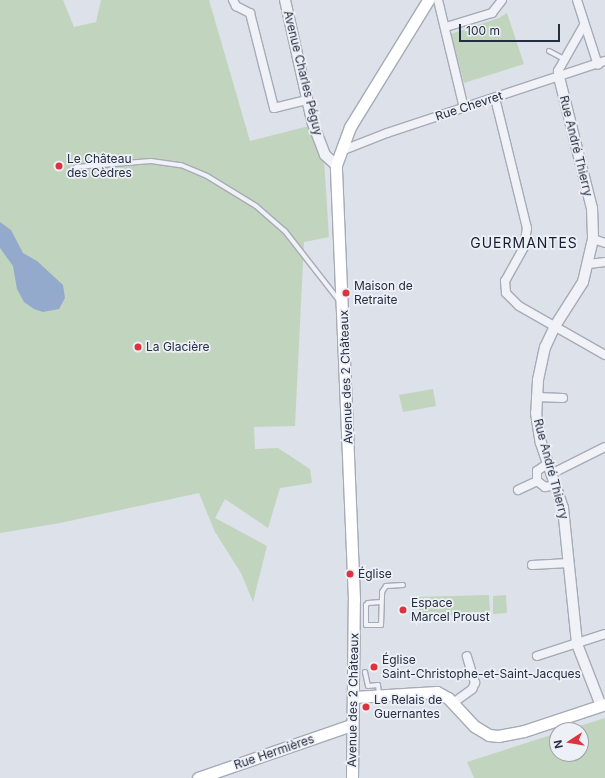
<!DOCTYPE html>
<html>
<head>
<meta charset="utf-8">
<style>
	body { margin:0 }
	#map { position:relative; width:605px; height:778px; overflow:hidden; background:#dde1e9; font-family:Inter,sans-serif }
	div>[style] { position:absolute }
	.green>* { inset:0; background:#c1d4bd }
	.water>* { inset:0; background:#94aacd }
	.roads { filter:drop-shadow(1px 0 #a6abb7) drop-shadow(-1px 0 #a6abb7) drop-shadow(0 1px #a6abb7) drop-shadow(0 -1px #a6abb7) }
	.service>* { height:4px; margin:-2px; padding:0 2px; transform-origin:2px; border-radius:2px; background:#f0f2f7 }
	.minor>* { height:8px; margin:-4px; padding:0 4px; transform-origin:4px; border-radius:4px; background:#f0f2f7 }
	.tertiary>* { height:10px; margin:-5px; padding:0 5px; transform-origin:5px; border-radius:5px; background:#f0f2f7 }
	.secondary>* { height:11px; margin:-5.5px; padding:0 5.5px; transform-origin:5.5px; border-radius:5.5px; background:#fff }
	.dots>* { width:11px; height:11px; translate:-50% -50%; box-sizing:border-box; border:2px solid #edf0f6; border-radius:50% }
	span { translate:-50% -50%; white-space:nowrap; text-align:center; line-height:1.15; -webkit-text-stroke:3.5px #edf0f6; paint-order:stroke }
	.street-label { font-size:12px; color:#252d41 }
	.poi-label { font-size:12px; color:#252d41 }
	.left { translate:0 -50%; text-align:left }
	.quarter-label { font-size:14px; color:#171e32; letter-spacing:1px }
	.north { position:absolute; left:549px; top:722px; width:40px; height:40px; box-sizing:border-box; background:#edf0f6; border:1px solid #9da2ae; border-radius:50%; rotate:258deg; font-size:11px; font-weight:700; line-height:16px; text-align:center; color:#252d41 }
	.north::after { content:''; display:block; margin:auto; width:14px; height:18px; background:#dd333d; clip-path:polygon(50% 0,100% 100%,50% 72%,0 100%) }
	.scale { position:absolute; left:459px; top:24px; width:101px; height:18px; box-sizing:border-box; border:2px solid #252d41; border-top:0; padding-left:5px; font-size:12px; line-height:14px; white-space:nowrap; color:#252d41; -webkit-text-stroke:3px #edf0f6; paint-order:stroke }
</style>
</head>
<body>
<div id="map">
	<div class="green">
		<div style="clip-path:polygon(0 0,63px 0,74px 27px,96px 22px,101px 0,209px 0,250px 141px,309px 126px,324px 159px,329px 237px,304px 242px,295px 426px,254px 427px,255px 449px,278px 448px,310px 469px,312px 483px,280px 488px,268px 528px,225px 499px,215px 518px,267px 546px,253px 602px,241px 573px,215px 532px,199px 493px,60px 523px,0 533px)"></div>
		<div style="clip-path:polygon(507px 13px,524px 64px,464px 83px,451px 34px,499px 18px)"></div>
		<div style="clip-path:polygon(433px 389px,436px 406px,403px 412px,399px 395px)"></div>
		<div style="clip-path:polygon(489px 595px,490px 614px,419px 616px,418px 597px)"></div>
		<div style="clip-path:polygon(506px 595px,507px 613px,493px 614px,493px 596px)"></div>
		<div style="clip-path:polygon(605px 718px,605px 778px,474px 778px,467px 762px,557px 733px,557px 754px,581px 754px,581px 730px,567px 730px)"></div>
	</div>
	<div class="water">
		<div style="clip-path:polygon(0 222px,11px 230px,23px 253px,37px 261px,63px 285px,65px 298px,59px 309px,43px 312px,34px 309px,24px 302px,17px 289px,13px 266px,0 248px)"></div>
	</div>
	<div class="roads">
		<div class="service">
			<div style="left:549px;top:51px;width:17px;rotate:28deg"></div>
			<div style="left:76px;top:167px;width:75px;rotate:-4.6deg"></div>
			<div style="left:151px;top:161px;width:30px;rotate:8deg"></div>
			<div style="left:181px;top:165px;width:28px;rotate:23deg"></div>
			<div style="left:207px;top:176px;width:57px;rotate:31.5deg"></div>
			<div style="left:256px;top:206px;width:38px;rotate:41deg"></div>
			<div style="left:285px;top:231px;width:86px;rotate:52.1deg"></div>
			<div style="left:381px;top:602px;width:13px;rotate:176deg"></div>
			<div style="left:368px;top:603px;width:3px;rotate:135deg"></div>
			<div style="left:366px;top:605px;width:20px;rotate:90deg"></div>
			<div style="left:366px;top:625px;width:15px"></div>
			<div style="left:381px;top:625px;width:33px;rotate:-88deg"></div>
			<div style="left:382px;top:592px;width:7px;rotate:-56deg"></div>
			<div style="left:386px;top:586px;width:17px;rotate:-3deg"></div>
			<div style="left:365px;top:672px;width:14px;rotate:78deg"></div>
			<div style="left:368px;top:686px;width:10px;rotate:-6deg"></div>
			<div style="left:378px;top:685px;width:10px;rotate:84deg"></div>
		</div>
		<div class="minor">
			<div style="left:233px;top:0;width:7px;rotate:63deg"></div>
			<div style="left:236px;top:6px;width:16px;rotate:27deg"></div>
			<div style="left:250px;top:13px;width:98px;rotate:75.8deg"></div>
			<div style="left:274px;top:108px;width:34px;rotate:-14deg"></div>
			<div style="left:438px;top:0;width:111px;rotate:76.5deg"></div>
			<div style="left:577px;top:0;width:68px;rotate:72.1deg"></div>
			<div style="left:446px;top:27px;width:48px;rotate:-16.9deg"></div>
			<div style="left:492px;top:13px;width:16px;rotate:-52deg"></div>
			<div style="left:559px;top:77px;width:6px;rotate:-99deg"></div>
			<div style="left:558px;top:71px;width:53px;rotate:-60.5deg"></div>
			<div style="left:495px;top:98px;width:134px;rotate:76.2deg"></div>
			<div style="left:527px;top:228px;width:19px;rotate:99deg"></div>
			<div style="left:524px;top:247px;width:39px;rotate:119deg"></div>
			<div style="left:505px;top:281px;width:12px;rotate:85deg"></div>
			<div style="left:506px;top:293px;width:18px;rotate:45deg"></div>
			<div style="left:519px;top:306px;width:99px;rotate:29.7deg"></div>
			<div style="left:341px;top:151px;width:49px;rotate:-21.4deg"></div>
			<div style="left:387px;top:133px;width:230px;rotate:-18.3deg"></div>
			<div style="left:593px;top:239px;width:13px;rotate:18deg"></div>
			<div style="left:589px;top:264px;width:16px;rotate:-7deg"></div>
			<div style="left:536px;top:397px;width:27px;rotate:2deg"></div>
			<div style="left:547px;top:464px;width:12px;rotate:145deg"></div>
			<div style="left:537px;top:471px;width:10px;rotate:90deg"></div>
			<div style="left:537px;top:481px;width:10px;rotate:37deg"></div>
			<div style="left:545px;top:487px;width:11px;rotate:-10deg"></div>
			<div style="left:551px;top:474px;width:60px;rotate:-26.6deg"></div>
			<div style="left:518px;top:490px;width:21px;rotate:-25deg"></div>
			<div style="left:532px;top:565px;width:37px;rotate:-3deg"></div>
			<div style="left:537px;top:656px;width:71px;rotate:-17.9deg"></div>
			<div style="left:453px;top:703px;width:24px;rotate:-36deg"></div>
			<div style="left:472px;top:689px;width:7px;rotate:-63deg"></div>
			<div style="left:475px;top:683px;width:28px;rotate:-107deg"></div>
		</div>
		<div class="tertiary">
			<div style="left:285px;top:0;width:124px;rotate:77.4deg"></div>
			<div style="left:312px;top:121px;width:36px;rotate:69deg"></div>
			<div style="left:325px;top:155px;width:15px;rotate:42deg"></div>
			<div style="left:559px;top:77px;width:135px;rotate:75.9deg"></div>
			<div style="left:592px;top:208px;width:31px;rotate:88deg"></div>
			<div style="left:593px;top:239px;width:44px;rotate:103.1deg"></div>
			<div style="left:583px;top:282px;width:52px;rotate:122.5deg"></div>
			<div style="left:555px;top:326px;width:23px;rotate:115deg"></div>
			<div style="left:545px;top:347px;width:34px;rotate:102deg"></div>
			<div style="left:538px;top:380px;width:33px;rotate:93deg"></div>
			<div style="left:536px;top:413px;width:30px;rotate:81deg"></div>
			<div style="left:541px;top:443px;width:69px;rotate:71.3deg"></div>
			<div style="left:563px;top:508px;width:137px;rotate:84.1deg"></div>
			<div style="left:577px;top:644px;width:66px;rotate:68.8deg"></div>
		</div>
		<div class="secondary">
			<div style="left:354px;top:697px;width:83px;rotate:-3.4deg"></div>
			<div style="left:437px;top:692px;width:13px;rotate:29deg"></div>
			<div style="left:448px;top:698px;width:38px;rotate:47deg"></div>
			<div style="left:474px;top:726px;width:17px;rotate:31deg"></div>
			<div style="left:489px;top:735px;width:9px;rotate:6deg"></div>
			<div style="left:498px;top:736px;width:26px;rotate:-11deg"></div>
			<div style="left:524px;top:731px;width:85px;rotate:-18.4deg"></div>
			<div style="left:198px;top:778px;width:162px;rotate:-19.1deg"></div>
			<div style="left:352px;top:778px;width:179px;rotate:-89.4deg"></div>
			<div style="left:354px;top:599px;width:434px;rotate:-92.4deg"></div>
			<div style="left:336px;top:165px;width:40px;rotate:-69.8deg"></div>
			<div style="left:350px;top:127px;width:149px;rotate:-58.4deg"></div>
		</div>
	</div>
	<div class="dots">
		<div style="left:59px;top:166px;background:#dd333d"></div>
		<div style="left:346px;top:293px;background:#dd333d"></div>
		<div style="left:138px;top:347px;background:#dd333d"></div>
		<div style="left:350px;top:574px;background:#dd333d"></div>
		<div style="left:403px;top:610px;background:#dd333d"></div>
		<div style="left:374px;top:667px;background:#dd333d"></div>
		<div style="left:366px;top:707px;background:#dd333d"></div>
	</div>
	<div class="street-label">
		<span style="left:303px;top:73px;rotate:76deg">Avenue Charles Péguy</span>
		<span style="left:469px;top:106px;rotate:-18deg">Rue Chevret</span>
		<span style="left:576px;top:146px;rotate:76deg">Rue André Thierry</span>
		<span style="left:346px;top:377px;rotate:-92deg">Avenue des 2 Châteaux</span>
		<span style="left:551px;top:469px;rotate:75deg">Rue André Thierry</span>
		<span style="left:353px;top:700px;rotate:-89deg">Avenue des 2 Châteaux</span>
		<span style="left:274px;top:752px;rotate:-19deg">Rue Hermières</span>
	</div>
	<div class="poi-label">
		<span class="left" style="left:67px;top:166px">Le Château<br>des Cèdres</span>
		<span class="left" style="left:354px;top:293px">Maison de<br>Retraite</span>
		<span class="left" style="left:146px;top:347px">La Glacière</span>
		<span class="left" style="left:358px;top:574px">Église</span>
		<span class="left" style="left:411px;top:610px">Espace<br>Marcel Proust</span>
		<span class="left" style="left:382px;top:667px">Église<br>Saint-Christophe-et-Saint-Jacques</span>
		<span class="left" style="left:374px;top:707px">Le Relais de<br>Guernantes</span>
	</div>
	<div class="quarter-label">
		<span style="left:524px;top:243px">GUERMANTES</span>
	</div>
	<div class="north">N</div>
	<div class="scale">100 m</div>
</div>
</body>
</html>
